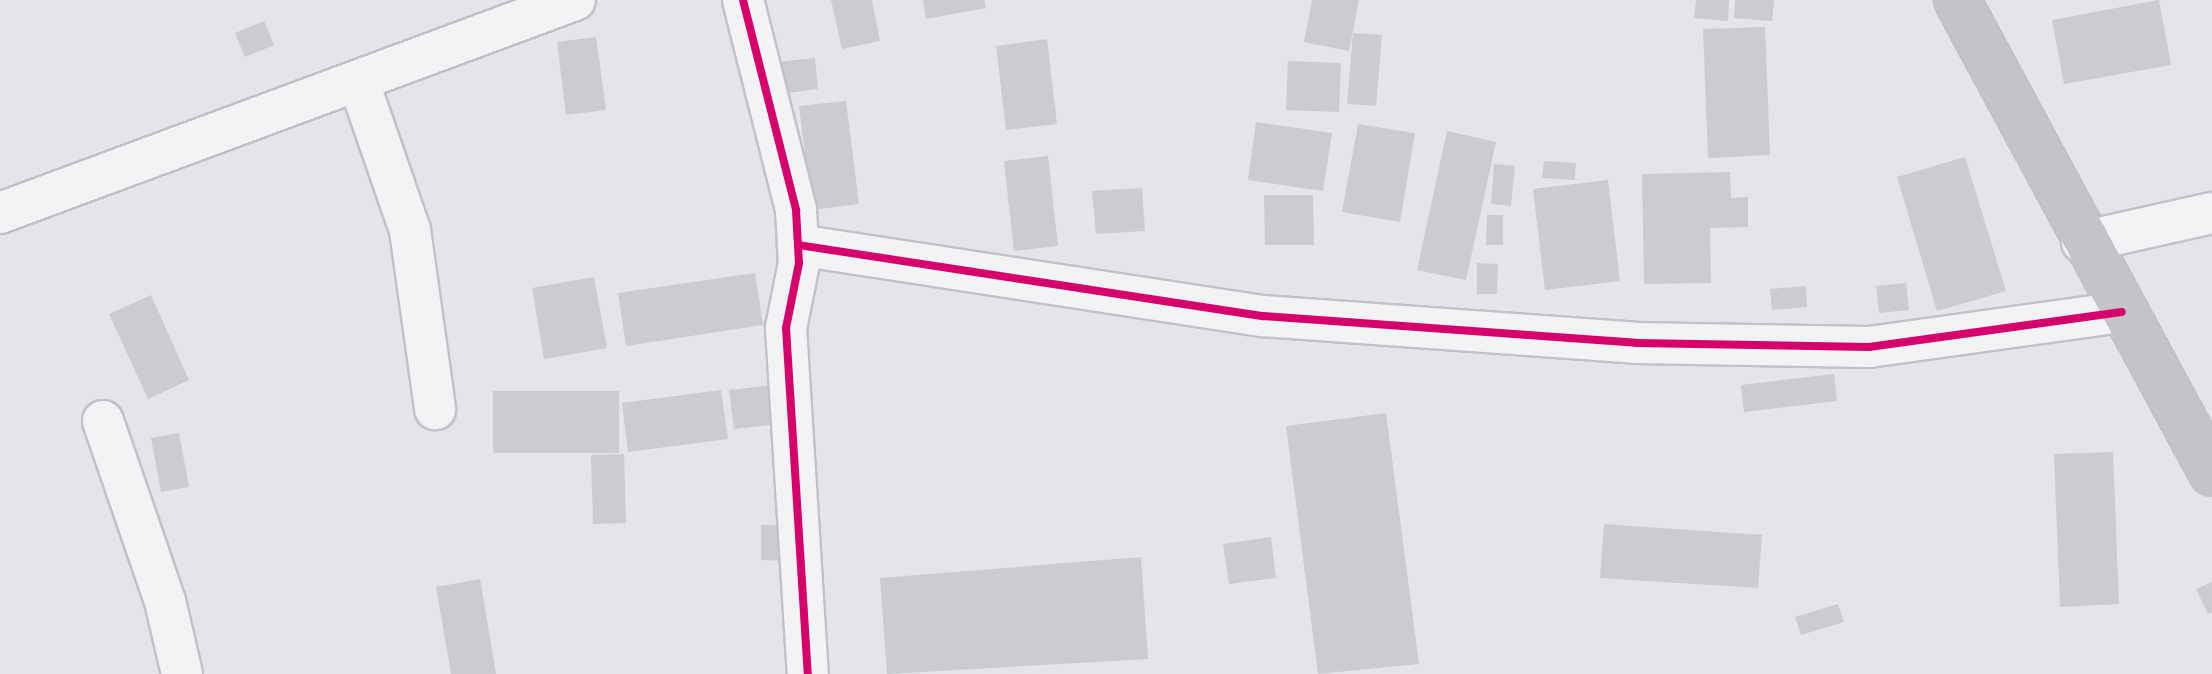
<!DOCTYPE html>
<html>
<head>
<meta charset="utf-8">
<style>
	body { margin:0 }
	#map { position:relative; width:2212px; height:674px; overflow:hidden; background:#e3e5e8; font-family:"Golos Text",sans-serif }
	div>[style] { position:absolute }
	.building>* { inset:0; background:#caccd0 }
	.roads { filter:drop-shadow(2px 0 #c0c2c6) drop-shadow(-2px 0 #c0c2c6) drop-shadow(0 2px #c0c2c6) drop-shadow(0 -2px #c0c2c6) }
	.street>* { height:40px; margin:-20px; padding:0 20px; transform-origin:20px; border-radius:20px; background:#f2f3f5 }
	.secondary>* { height:44px; margin:-22px; padding:0 22px; transform-origin:22px; border-radius:22px; background:#c3c4ca }
	.cycleway>* { height:8px; margin:-4px; padding:0 4px; transform-origin:4px; border-radius:4px; background:#d6006c }
	span { translate:-50% -50%; white-space:nowrap; text-align:center; line-height:1.15; -webkit-text-stroke:8px #f1f3f8; paint-order:stroke }
</style>
</head>
<body>
<div id="map">
	<div class="building">
		<div style="clip-path:polygon(831px 0,872px 0,880px 41px,842px 49px)"></div>
		<div style="clip-path:polygon(923px 0,984px 0,986px 8px,926px 19px)"></div>
		<div style="clip-path:polygon(1312px 0,1359px 0,1349px 51px,1304px 42px)"></div>
		<div style="clip-path:polygon(1696px 0,1729px 0,1728px 21px,1694px 18px)"></div>
		<div style="clip-path:polygon(1735px 0,1774px 0,1772px 21px,1734px 18px)"></div>
		<div style="clip-path:polygon(2159px 0,2171px 65px,2064px 84px,2052px 20px)"></div>
		<div style="clip-path:polygon(264px 21px,274px 45px,245px 57px,235px 33px)"></div>
		<div style="clip-path:polygon(1765px 27px,1770px 155px,1708px 158px,1703px 29px)"></div>
		<div style="clip-path:polygon(1353px 33px,1382px 35px,1376px 106px,1347px 104px)"></div>
		<div style="clip-path:polygon(596px 37px,606px 110px,566px 115px,557px 42px)"></div>
		<div style="clip-path:polygon(1047px 39px,1057px 124px,1006px 130px,996px 46px)"></div>
		<div style="clip-path:polygon(815px 58px,818px 89px,779px 94px,775px 62px)"></div>
		<div style="clip-path:polygon(1288px 61px,1341px 63px,1339px 112px,1286px 110px)"></div>
		<div style="clip-path:polygon(846px 101px,859px 204px,812px 210px,799px 106px)"></div>
		<div style="clip-path:polygon(1256px 122px,1332px 133px,1323px 191px,1248px 180px)"></div>
		<div style="clip-path:polygon(1358px 124px,1415px 133px,1400px 222px,1342px 212px)"></div>
		<div style="clip-path:polygon(1447px 131px,1496px 142px,1466px 280px,1417px 270px)"></div>
		<div style="clip-path:polygon(1048px 156px,1058px 246px,1014px 251px,1004px 161px)"></div>
		<div style="clip-path:polygon(1965px 157px,2006px 291px,1937px 311px,1897px 177px)"></div>
		<div style="clip-path:polygon(1544px 161px,1576px 163px,1575px 180px,1542px 178px)"></div>
		<div style="clip-path:polygon(1494px 164px,1515px 166px,1511px 206px,1491px 204px)"></div>
		<div style="clip-path:polygon(1730px 172px,1731px 198px,1748px 197px,1748px 227px,1710px 228px,1711px 283px,1644px 284px,1642px 174px)"></div>
		<div style="clip-path:polygon(1608px 180px,1620px 281px,1545px 290px,1533px 189px)"></div>
		<div style="clip-path:polygon(1142px 188px,1145px 231px,1096px 234px,1092px 191px)"></div>
		<div style="clip-path:polygon(1264px 195px,1313px 195px,1314px 245px,1265px 245px)"></div>
		<div style="clip-path:polygon(1487px 215px,1503px 215px,1503px 245px,1486px 245px)"></div>
		<div style="clip-path:polygon(1477px 263px,1498px 264px,1497px 294px,1477px 294px)"></div>
		<div style="clip-path:polygon(755px 273px,763px 325px,626px 346px,618px 293px)"></div>
		<div style="clip-path:polygon(594px 277px,607px 348px,544px 359px,532px 288px)"></div>
		<div style="clip-path:polygon(1906px 283px,1909px 310px,1879px 313px,1876px 286px)"></div>
		<div style="clip-path:polygon(1806px 286px,1807px 307px,1772px 310px,1770px 289px)"></div>
		<div style="clip-path:polygon(151px 295px,189px 380px,148px 399px,109px 314px)"></div>
		<div style="clip-path:polygon(1834px 374px,1837px 401px,1744px 412px,1741px 385px)"></div>
		<div style="clip-path:polygon(783px 384px,788px 423px,734px 429px,729px 390px)"></div>
		<div style="clip-path:polygon(721px 390px,728px 439px,628px 452px,622px 403px)"></div>
		<div style="clip-path:polygon(493px 391px,619px 391px,619px 453px,493px 453px)"></div>
		<div style="clip-path:polygon(1386px 413px,1419px 664px,1318px 674px,1286px 426px)"></div>
		<div style="clip-path:polygon(179px 433px,189px 487px,161px 492px,151px 438px)"></div>
		<div style="clip-path:polygon(2113px 452px,2119px 604px,2060px 607px,2054px 454px)"></div>
		<div style="clip-path:polygon(624px 454px,626px 523px,593px 524px,591px 455px)"></div>
		<div style="clip-path:polygon(1604px 524px,1762px 535px,1758px 588px,1600px 578px)"></div>
		<div style="clip-path:polygon(761px 525px,788px 525px,788px 561px,761px 560px)"></div>
		<div style="clip-path:polygon(1271px 537px,1276px 578px,1229px 584px,1223px 544px)"></div>
		<div style="clip-path:polygon(1141px 557px,1148px 659px,887px 674px,880px 578px)"></div>
		<div style="clip-path:polygon(480px 579px,496px 674px,451px 674px,436px 587px)"></div>
		<div style="clip-path:polygon(2212px 582px,2212px 612px,2208px 614px,2196px 589px)"></div>
		<div style="clip-path:polygon(1838px 604px,1844px 622px,1801px 635px,1795px 617px)"></div>
	</div>
	<div class="roads">
		<div class="street">
			<div style="left:743px;top:0;width:217px;rotate:75.8deg"></div>
			<div style="left:796px;top:210px;width:53px;rotate:86.8deg"></div>
			<div style="left:799px;top:263px;width:66px;rotate:101.3deg"></div>
			<div style="left:786px;top:328px;width:347px;rotate:86.4deg"></div>
			<div style="left:359px;top:83px;width:156px;rotate:70.9deg"></div>
			<div style="left:410px;top:230px;width:181px;rotate:82deg"></div>
			<div style="left:0;top:213px;width:613px;rotate:-20.33deg"></div>
			<div style="left:2082px;top:242px;width:133px;rotate:-12.6deg"></div>
			<div style="left:798px;top:245px;width:470px;rotate:8.7deg"></div>
			<div style="left:1263px;top:316px;width:374px;rotate:4.1deg"></div>
			<div style="left:1636px;top:343px;width:233px;rotate:1deg"></div>
			<div style="left:1869px;top:347px;width:255px;rotate:-7.9deg"></div>
			<div style="left:103px;top:421px;width:190px;rotate:71deg"></div>
			<div style="left:165px;top:601px;width:75px;rotate:76.9deg"></div>
		</div>
		<div class="secondary">
			<div style="left:1957px;top:0;width:537px;rotate:61.67deg"></div>
		</div>
	</div>
	<div class="cycleway">
		<div style="left:743px;top:0;width:217px;rotate:75.8deg"></div>
		<div style="left:796px;top:210px;width:53px;rotate:86.8deg"></div>
		<div style="left:799px;top:263px;width:66px;rotate:101.3deg"></div>
		<div style="left:786px;top:328px;width:347px;rotate:86.4deg"></div>
		<div style="left:798px;top:245px;width:470px;rotate:8.7deg"></div>
		<div style="left:1263px;top:316px;width:374px;rotate:4.1deg"></div>
		<div style="left:1636px;top:343px;width:233px;rotate:1deg"></div>
		<div style="left:1869px;top:347px;width:255px;rotate:-7.9deg"></div>
	</div>
</div>
</body>
</html>
